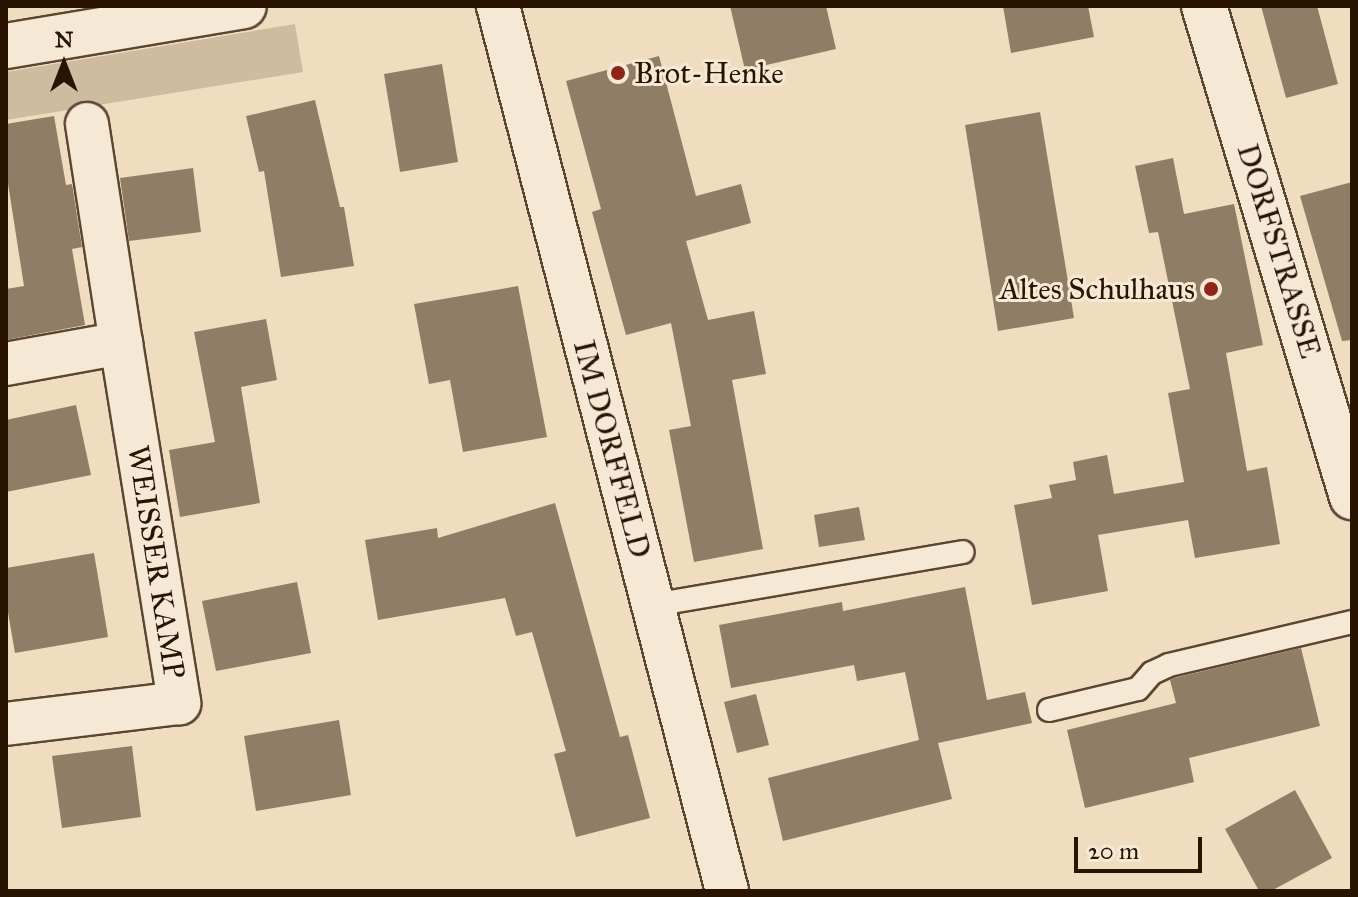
<!DOCTYPE html>
<html>
<head>
<meta charset="utf-8">
<style>
	body { margin:0 }
	#map { position:relative; width:1358px; height:897px; overflow:hidden; background:#f0ddc0; font-family:"IM FELL Great Primer",serif }
	div>[style] { position:absolute }
	.green>* { inset:0; background:#cebba0 }
	.building>* { inset:0; background:#907d65 }
	.roads { filter:drop-shadow(2px 0 #5b4632) drop-shadow(-2px 0 #5b4632) drop-shadow(0 2px #5b4632) drop-shadow(0 -2px #5b4632) }
	.service>* { height:22px; margin:-11px; padding:0 11px; transform-origin:11px; border-radius:11px; background:#f5e9d6 }
	.minor>* { height:42px; margin:-21px; padding:0 21px; transform-origin:21px; border-radius:21px; background:#f5e9d6 }
	.secondary>* { height:44px; margin:-22px; padding:0 22px; transform-origin:22px; border-radius:22px; background:#f5e9d6 }
	.dots>* { width:22px; height:22px; translate:-50% -50%; box-sizing:border-box; border:4px solid #f5e9d6; border-radius:50% }
	span { translate:-50% -50%; white-space:nowrap; text-align:center; line-height:1.15; -webkit-text-stroke:6px #f5e9d6; paint-order:stroke }
	.poi-label { font-size:30px; color:#291402 }
	.left { translate:0 -50%; text-align:left }
	.right { translate:-100% -50%; text-align:right }
	.street-label { font-size:30px; color:#291402 }
	.frame { position:absolute; inset:0; border:8px solid #291402; pointer-events:none }
	.north { position:absolute; left:24px; top:24px; width:80px; height:80px; -webkit-text-stroke:6px #f5e9d6; paint-order:stroke; rotate:0deg; font-size:22px; font-weight:700; line-height:32px; text-align:center; color:#291402 }
	.north::after { content:''; display:block; margin:auto; width:28px; height:36px; background:#291402; clip-path:polygon(50% 0,100% 100%,50% 72%,0 100%) }
	.scale { position:absolute; left:1074px; top:837px; width:128px; height:36px; box-sizing:border-box; border:4px solid #291402; border-top:0; padding-left:10px; font-size:24px; line-height:28px; white-space:nowrap; color:#291402; -webkit-text-stroke:6px #f5e9d6; paint-order:stroke }
</style>
</head>
<body>
<div id="map">
	<div class="green">
		<div style="clip-path:polygon(295px 24px,303px 72px,6px 120px,6px 72px)"></div>
	</div>
	<div class="building">
		<div style="clip-path:polygon(730px 6px,826px 6px,836px 49px,745px 70px)"></div>
		<div style="clip-path:polygon(1003px 6px,1088px 6px,1094px 37px,1011px 53px)"></div>
		<div style="clip-path:polygon(1261px 6px,1317px 6px,1338px 84px,1286px 98px)"></div>
		<div style="clip-path:polygon(659px 56px,696px 196px,741px 184px,751px 223px,686px 241px,708px 320px,754px 311px,766px 374px,732px 380px,763px 549px,694px 562px,669px 430px,691px 426px,671px 323px,626px 335px,592px 212px,601px 209px,566px 81px)"></div>
		<div style="clip-path:polygon(442px 64px,458px 162px,400px 172px,384px 74px)"></div>
		<div style="clip-path:polygon(315px 100px,340px 207px,344px 207px,354px 266px,281px 277px,264px 171px,259px 172px,246px 116px)"></div>
		<div style="clip-path:polygon(1040px 112px,1074px 318px,998px 331px,965px 125px)"></div>
		<div style="clip-path:polygon(54px 116px,66px 185px,72px 184px,82px 247px,72px 249px,85px 325px,6px 340px,6px 289px,24px 286px,6px 171px,6px 124px)"></div>
		<div style="clip-path:polygon(1173px 158px,1184px 214px,1234px 204px,1263px 345px,1226px 353px,1247px 471px,1267px 467px,1280px 544px,1195px 558px,1188px 520px,1098px 535px,1108px 591px,1032px 605px,1014px 505px,1052px 498px,1049px 485px,1076px 480px,1073px 462px,1107px 455px,1114px 494px,1184px 482px,1168px 393px,1190px 389px,1158px 232px,1149px 233px,1135px 166px)"></div>
		<div style="clip-path:polygon(193px 168px,201px 232px,129px 241px,120px 178px)"></div>
		<div style="clip-path:polygon(1352px 182px,1352px 340px,1342px 341px,1300px 196px)"></div>
		<div style="clip-path:polygon(518px 286px,547px 437px,463px 452px,450px 380px,429px 384px,414px 304px)"></div>
		<div style="clip-path:polygon(266px 319px,277px 380px,241px 387px,260px 503px,180px 517px,169px 450px,215px 442px,194px 332px)"></div>
		<div style="clip-path:polygon(76px 405px,91px 475px,6px 492px,6px 420px)"></div>
		<div style="clip-path:polygon(555px 503px,620px 737px,628px 735px,650px 818px,576px 837px,554px 754px,566px 751px,532px 632px,516px 636px,505px 598px,378px 620px,365px 540px,437px 528px,438px 538px)"></div>
		<div style="clip-path:polygon(859px 507px,865px 540px,819px 547px,814px 515px)"></div>
		<div style="clip-path:polygon(94px 553px,108px 637px,15px 653px,6px 601px,6px 568px)"></div>
		<div style="clip-path:polygon(297px 582px,311px 653px,216px 671px,202px 601px)"></div>
		<div style="clip-path:polygon(965px 587px,987px 700px,1025px 692px,1032px 723px,938px 743px,952px 799px,783px 841px,768px 778px,919px 740px,905px 672px,857px 681px,854px 665px,731px 688px,719px 625px,842px 602px,843px 611px)"></div>
		<div style="clip-path:polygon(1301px 648px,1320px 726px,1189px 758px,1194px 782px,1085px 808px,1067px 730px,1176px 703px,1170px 680px,1174px 678px)"></div>
		<div style="clip-path:polygon(756px 694px,769px 745px,737px 753px,724px 702px)"></div>
		<div style="clip-path:polygon(339px 720px,351px 795px,256px 811px,244px 736px)"></div>
		<div style="clip-path:polygon(132px 746px,141px 817px,62px 828px,52px 756px)"></div>
		<div style="clip-path:polygon(1295px 790px,1332px 858px,1271px 891px,1259px 891px,1225px 829px)"></div>
	</div>
	<div class="roads">
		<div class="service">
			<div style="left:653px;top:605px;width:314px;rotate:-9.7deg"></div>
			<div style="left:1049px;top:710px;width:91px;rotate:-13.3deg"></div>
			<div style="left:1138px;top:689px;width:21px;rotate:-49deg"></div>
			<div style="left:1152px;top:673px;width:19px;rotate:-25deg"></div>
			<div style="left:1169px;top:665px;width:188px;rotate:-13.2deg"></div>
		</div>
		<div class="minor">
			<div style="left:498px;top:6px;width:914px;rotate:75.49deg"></div>
			<div style="left:87px;top:124px;width:222px;rotate:81.2deg"></div>
			<div style="left:6px;top:364px;width:117px;rotate:-10.3deg"></div>
			<div style="left:121px;top:343px;width:365px;rotate:80.8deg"></div>
			<div style="left:179px;top:703px;width:174px;rotate:173.1deg"></div>
		</div>
		<div class="secondary">
			<div style="left:1204px;top:6px;width:513px;rotate:73.23deg"></div>
			<div style="left:6px;top:46px;width:241px;rotate:-9.5deg"></div>
		</div>
	</div>
	<div class="dots">
		<div style="left:618px;top:73px;background:#8f2418"></div>
		<div style="left:1211px;top:289px;background:#8f2418"></div>
	</div>
	<div class="poi-label">
		<span class="left" style="left:634px;top:73px">Brot-Henke</span>
		<span class="right" style="left:1195px;top:289px">Altes Schulhaus</span>
	</div>
	<div class="street-label">
		<span style="left:1279px;top:251px;rotate:73deg">DORFSTRASSE</span>
		<span style="left:612px;top:449px;rotate:75deg">IM DORFFELD</span>
		<span style="left:156px;top:562px;rotate:81deg">WEISSER KAMP</span>
	</div>
	<div class="frame"></div>
	<div class="north">N</div>
	<div class="scale">20 m</div>
</div>
</body>
</html>
